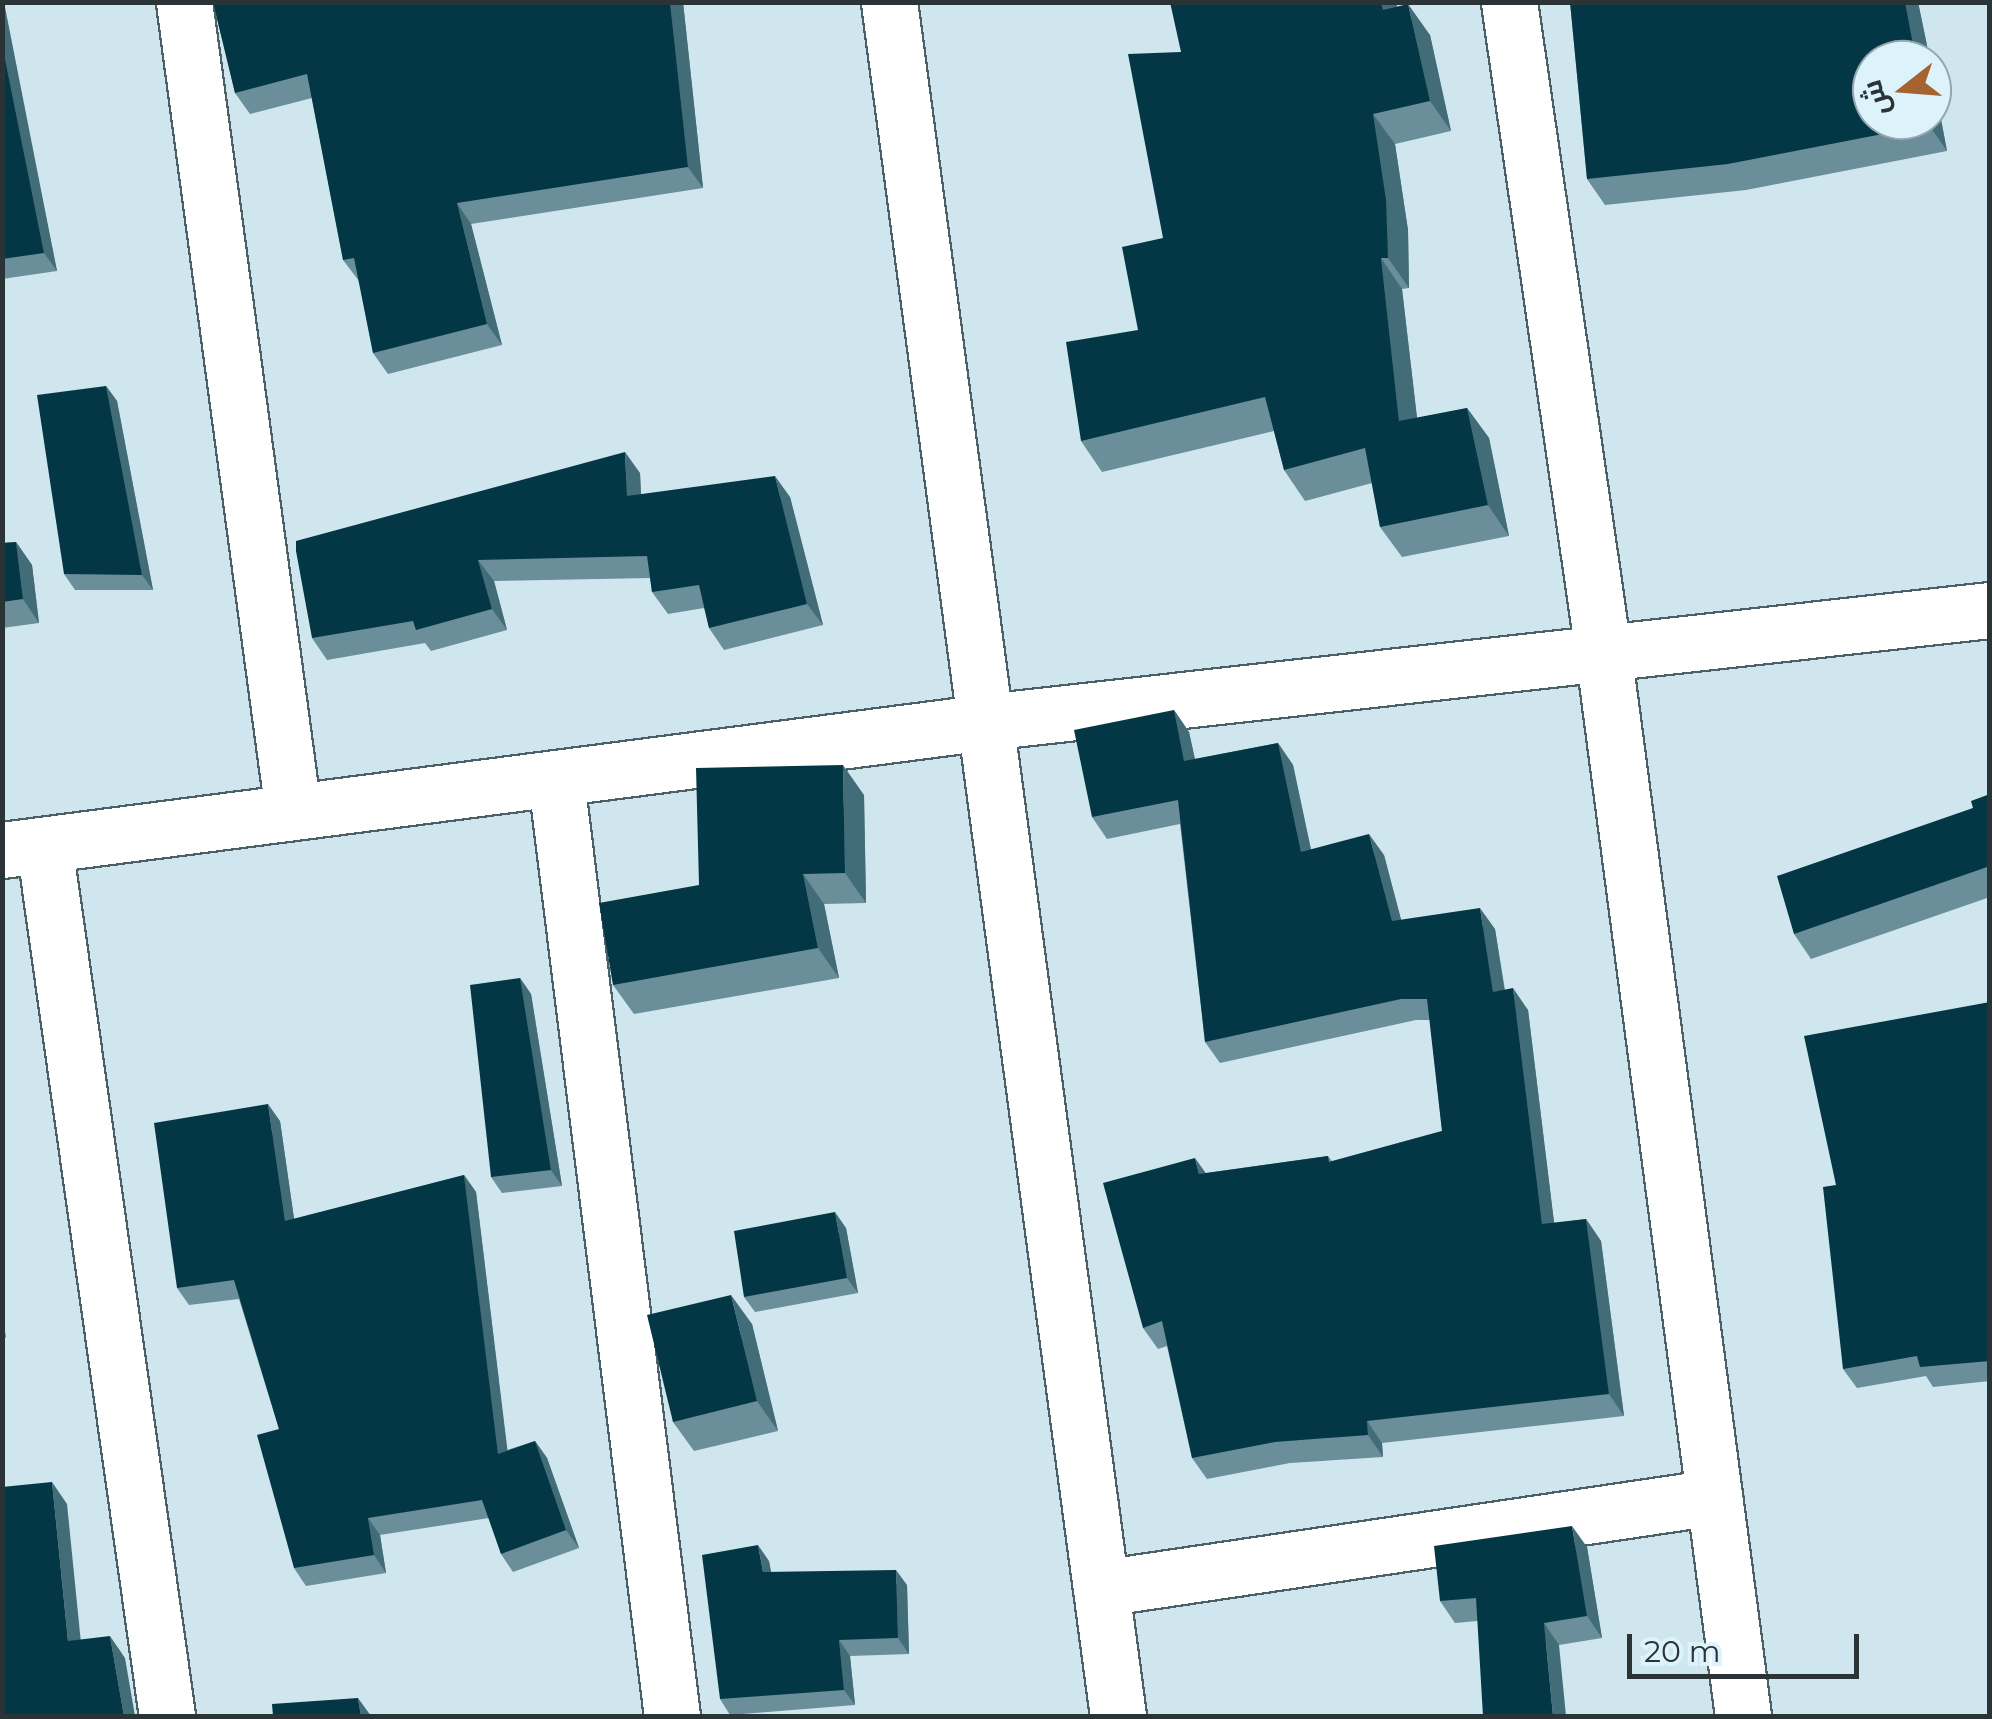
<!DOCTYPE html>
<html>
<head>
<meta charset="utf-8">
<style>
	body { margin:0 }
	#map { position:relative; width:1992px; height:1719px; overflow:hidden; background:#cfe6ef; font-family:Montserrat,Cairo,sans-serif }
	div>[style] { position:absolute }
	.roads { filter:drop-shadow(2px 0 #4c6067) drop-shadow(-2px 0 #4c6067) drop-shadow(0 2px #4c6067) drop-shadow(0 -2px #4c6067) }
	.minor>* { height:55px; margin:-27.5px; padding:0 27.5px; transform-origin:27.5px; border-radius:27.5px; background:#fff }
	.wall>* { inset:0; background:#6a8e9a }
	.shaded-wall>* { inset:0; background:#416c78 }
	.building>* { inset:0; background:#043745 }
	span { translate:-50% -50%; white-space:nowrap; text-align:center; line-height:1.15; -webkit-text-stroke:10px #dcf3fc; paint-order:stroke }
	.frame { position:absolute; inset:0; border:5px solid #2a3336; pointer-events:none }
	.north { position:absolute; left:1852px; top:40px; width:100px; height:100px; box-sizing:border-box; background:#dcf3fc; border:2px solid #95a6ad; border-radius:50%; rotate:253deg; font-size:28px; font-weight:700; line-height:40px; text-align:center; color:#2a3336 }
	.north::after { content:''; display:block; margin:auto; width:35px; height:45px; background:#a5642f; clip-path:polygon(50% 0,100% 100%,50% 72%,0 100%) }
	.scale { position:absolute; left:1627px; top:1634px; width:232px; height:45px; box-sizing:border-box; border:5px solid #2a3336; border-top:0; padding-left:12px; font-size:30px; line-height:35px; white-space:nowrap; color:#2a3336; -webkit-text-stroke:8px #dcf3fc; paint-order:stroke }
</style>
</head>
<body>
<div id="map">
	<div class="roads">
		<div class="minor">
			<div style="left:184px;top:2px;width:816px;rotate:82.33deg"></div>
			<div style="left:889px;top:2px;width:1729px;rotate:82.39deg"></div>
			<div style="left:1509px;top:2px;width:656px;rotate:81.76deg"></div>
			<div style="left:1603px;top:651px;width:1074px;rotate:82.51deg"></div>
			<div style="left:556px;top:781px;width:942px;rotate:82.93deg"></div>
			<div style="left:44px;top:845px;width:880px;rotate:81.96deg"></div>
			<div style="left:2px;top:850px;width:992px;rotate:-7.41deg"></div>
			<div style="left:986px;top:722px;width:1010px;rotate:-6.37deg"></div>
			<div style="left:1101px;top:1588px;width:620px;rotate:-8.44deg"></div>
		</div>
	</div>
	<div class="wall">
		<div style="clip-path:polygon(2px 2px,57px 271px,2px 279px)"></div>
		<div style="clip-path:polygon(213px 2px,683px 2px,703px 188px,471px 224px,502px 345px,388px 374px,373px 353px,359px 281px,343px 260px,312px 98px,250px 114px,235px 93px)"></div>
		<div style="clip-path:polygon(1396px 2px,1397px 7px,1430px 35px,1451px 131px,1395px 144px,1408px 230px,1409px 288px,1402px 289px,1417px 418px,1467px 408px,1489px 438px,1509px 536px,1402px 557px,1380px 527px,1372px 483px,1305px 501px,1284px 470px,1274px 431px,1102px 472px,1081px 441px,1138px 330px,1163px 238px,1181px 52px)"></div>
		<div style="clip-path:polygon(1570px 2px,1918px 2px,1930px 60px,1872px 60px,1932px 120px,1932px 72px,1947px 151px,1746px 190px,1605px 205px,1587px 179px)"></div>
		<div style="clip-path:polygon(106px 386px,117px 401px,153px 590px,75px 590px,64px 574px)"></div>
		<div style="clip-path:polygon(640px 473px,641px 494px,790px 497px,823px 625px,724px 650px,709px 628px,704px 608px,668px 614px,652px 592px,650px 578px,494px 581px,507px 630px,431px 651px,425px 643px,327px 660px,312px 638px)"></div>
		<div style="clip-path:polygon(16px 542px,32px 565px,39px 623px,2px 628px,2px 543px)"></div>
		<div style="clip-path:polygon(1174px 710px,1189px 732px,1195px 759px,1278px 743px,1293px 765px,1311px 849px,1384px 855px,1401px 920px,1495px 929px,1505px 990px,1528px 1010px,1554px 1223px,1586px 1219px,1601px 1241px,1624px 1416px,1382px 1443px,1383px 1457px,1290px 1463px,1207px 1479px,1192px 1458px,1167px 1346px,1158px 1349px,1143px 1328px,1206px 1173px,1328px 1156px,1332px 1161px,1442px 1131px,1430px 1020px,1416px 1020px,1220px 1063px,1205px 1042px,1180px 824px,1107px 839px,1092px 817px)"></div>
		<div style="clip-path:polygon(1990px 794px,1990px 897px,1811px 959px,1794px 934px,1973px 808px)"></div>
		<div style="clip-path:polygon(864px 795px,866px 903px,824px 904px,839px 978px,634px 1014px,613px 985px,699px 885px)"></div>
		<div style="clip-path:polygon(520px 978px,531px 994px,562px 1186px,502px 1193px,491px 1177px)"></div>
		<div style="clip-path:polygon(1990px 1002px,1990px 1381px,1933px 1387px,1926px 1376px,1857px 1388px,1843px 1369px,1836px 1185px)"></div>
		<div style="clip-path:polygon(280px 1121px,294px 1219px,464px 1175px,476px 1192px,507px 1450px,535px 1441px,547px 1458px,579px 1548px,513px 1572px,501px 1554px,489px 1518px,380px 1535px,386px 1573px,306px 1586px,294px 1568px,279px 1429px,239px 1299px,189px 1305px,177px 1288px)"></div>
		<div style="clip-path:polygon(846px 1228px,858px 1293px,755px 1312px,744px 1297px)"></div>
		<div style="clip-path:polygon(752px 1324px,778px 1431px,694px 1451px,673px 1422px)"></div>
		<div style="clip-path:polygon(1587px 1547px,1602px 1638px,1559px 1645px,1477px 1621px,1455px 1623px,1440px 1601px)"></div>
		<div style="clip-path:polygon(769px 1561px,771px 1572px,907px 1585px,909px 1654px,850px 1656px,855px 1705px,730px 1715px,720px 1699px)"></div>
	</div>
	<div class="shaded-wall">
		<div style="clip-path:polygon(2px 2px,4px 2px,57px 271px,44px 253px,2px 44px)"></div>
		<div style="clip-path:polygon(670px 2px,683px 2px,703px 188px,688px 167px)"></div>
		<div style="clip-path:polygon(1381px 2px,1396px 2px,1405px 41px,1383px 10px)"></div>
		<div style="clip-path:polygon(1905px 2px,1918px 2px,1930px 60px,1916px 60px)"></div>
		<div style="clip-path:polygon(1408px 4px,1430px 35px,1451px 131px,1430px 101px)"></div>
		<div style="clip-path:polygon(1932px 72px,1947px 151px,1929px 125px,1928px 120px,1932px 120px)"></div>
		<div style="clip-path:polygon(1373px 114px,1395px 144px,1408px 230px,1409px 288px,1388px 258px)"></div>
		<div style="clip-path:polygon(457px 203px,471px 224px,502px 345px,487px 324px)"></div>
		<div style="clip-path:polygon(1381px 258px,1402px 289px,1421px 452px,1399px 421px)"></div>
		<div style="clip-path:polygon(106px 386px,117px 401px,153px 590px,142px 575px)"></div>
		<div style="clip-path:polygon(1467px 408px,1489px 438px,1509px 536px,1488px 505px)"></div>
		<div style="clip-path:polygon(625px 452px,640px 473px,642px 517px,627px 496px)"></div>
		<div style="clip-path:polygon(775px 476px,790px 497px,823px 625px,807px 604px)"></div>
		<div style="clip-path:polygon(16px 542px,32px 565px,39px 623px,23px 599px)"></div>
		<div style="clip-path:polygon(478px 560px,494px 581px,507px 630px,492px 609px)"></div>
		<div style="clip-path:polygon(1174px 710px,1189px 732px,1200px 783px,1184px 761px)"></div>
		<div style="clip-path:polygon(1278px 743px,1293px 765px,1316px 874px,1301px 852px)"></div>
		<div style="clip-path:polygon(843px 765px,864px 795px,866px 903px,845px 873px)"></div>
		<div style="clip-path:polygon(1369px 834px,1384px 855px,1407px 942px,1392px 921px)"></div>
		<div style="clip-path:polygon(803px 874px,824px 904px,839px 978px,818px 948px)"></div>
		<div style="clip-path:polygon(1480px 908px,1495px 929px,1508px 1013px,1493px 992px)"></div>
		<div style="clip-path:polygon(520px 978px,531px 994px,562px 1186px,551px 1170px)"></div>
		<div style="clip-path:polygon(1513px 988px,1528px 1010px,1557px 1246px,1542px 1224px)"></div>
		<div style="clip-path:polygon(268px 1104px,280px 1121px,297px 1239px,285px 1221px)"></div>
		<div style="clip-path:polygon(1195px 1158px,1210px 1179px,1199px 1174px)"></div>
		<div style="clip-path:polygon(464px 1175px,476px 1192px,510px 1471px,498px 1454px)"></div>
		<div style="clip-path:polygon(835px 1212px,846px 1228px,858px 1293px,847px 1278px)"></div>
		<div style="clip-path:polygon(1586px 1219px,1601px 1241px,1624px 1416px,1609px 1394px)"></div>
		<div style="clip-path:polygon(731px 1295px,752px 1324px,778px 1431px,757px 1401px)"></div>
		<div style="clip-path:polygon(2px 1312px,6px 1338px,2px 1333px)"></div>
		<div style="clip-path:polygon(1367px 1421px,1382px 1443px,1383px 1457px,1368px 1435px)"></div>
		<div style="clip-path:polygon(535px 1441px,547px 1458px,579px 1548px,566px 1530px)"></div>
		<div style="clip-path:polygon(52px 1482px,67px 1504px,83px 1663px,68px 1641px)"></div>
		<div style="clip-path:polygon(368px 1518px,380px 1535px,386px 1573px,374px 1555px)"></div>
		<div style="clip-path:polygon(1572px 1526px,1587px 1547px,1602px 1638px,1587px 1616px)"></div>
		<div style="clip-path:polygon(758px 1545px,769px 1561px,774px 1588px,763px 1572px)"></div>
		<div style="clip-path:polygon(896px 1570px,907px 1585px,909px 1654px,898px 1638px)"></div>
		<div style="clip-path:polygon(1544px 1623px,1559px 1645px,1566px 1716px,1553px 1716px)"></div>
		<div style="clip-path:polygon(110px 1636px,125px 1658px,135px 1716px,124px 1716px)"></div>
		<div style="clip-path:polygon(839px 1640px,850px 1656px,855px 1705px,844px 1690px)"></div>
		<div style="clip-path:polygon(358px 1698px,371px 1716px,361px 1716px)"></div>
	</div>
	<div class="building">
		<div style="clip-path:polygon(213px 2px,670px 2px,688px 167px,457px 203px,487px 324px,373px 353px,354px 258px,343px 260px,307px 74px,235px 93px)"></div>
		<div style="clip-path:polygon(1170px 2px,1381px 2px,1383px 10px,1408px 4px,1430px 101px,1373px 114px,1386px 200px,1388px 258px,1381px 258px,1399px 421px,1467px 408px,1488px 505px,1380px 527px,1365px 448px,1284px 470px,1265px 397px,1081px 441px,1066px 342px,1138px 330px,1122px 247px,1163px 238px,1128px 54px,1181px 52px)"></div>
		<div style="clip-path:polygon(1570px 2px,1905px 2px,1916px 60px,1872px 60px,1872px 120px,1928px 120px,1929px 125px,1728px 164px,1587px 179px)"></div>
		<div style="clip-path:polygon(2px 44px,44px 253px,2px 259px)"></div>
		<div style="clip-path:polygon(106px 386px,142px 575px,64px 574px,37px 395px)"></div>
		<div style="clip-path:polygon(625px 452px,627px 496px,775px 476px,807px 604px,709px 628px,699px 585px,652px 592px,647px 556px,478px 560px,492px 609px,416px 630px,413px 621px,312px 638px,296px 551px,296px 541px)"></div>
		<div style="clip-path:polygon(16px 542px,23px 599px,2px 602px,2px 543px)"></div>
		<div style="clip-path:polygon(1174px 710px,1184px 761px,1278px 743px,1301px 852px,1369px 834px,1392px 921px,1480px 908px,1493px 992px,1513px 988px,1542px 1224px,1586px 1219px,1609px 1394px,1367px 1421px,1368px 1435px,1275px 1442px,1192px 1458px,1162px 1321px,1143px 1328px,1103px 1183px,1195px 1158px,1199px 1174px,1328px 1156px,1329px 1162px,1442px 1131px,1427px 999px,1401px 999px,1205px 1042px,1178px 800px,1092px 817px,1074px 730px)"></div>
		<div style="clip-path:polygon(843px 765px,845px 873px,803px 874px,818px 948px,613px 985px,599px 903px,699px 885px,696px 768px)"></div>
		<div style="clip-path:polygon(1990px 794px,1990px 866px,1794px 934px,1777px 876px,1973px 808px,1971px 801px)"></div>
		<div style="clip-path:polygon(520px 978px,551px 1170px,491px 1177px,470px 985px)"></div>
		<div style="clip-path:polygon(1990px 1002px,1990px 1361px,1920px 1367px,1917px 1356px,1843px 1369px,1823px 1187px,1836px 1185px,1804px 1036px)"></div>
		<div style="clip-path:polygon(268px 1104px,285px 1221px,464px 1175px,498px 1454px,535px 1441px,566px 1530px,501px 1554px,482px 1500px,368px 1518px,374px 1555px,294px 1568px,257px 1435px,279px 1429px,234px 1280px,177px 1288px,154px 1123px)"></div>
		<div style="clip-path:polygon(835px 1212px,847px 1278px,744px 1297px,734px 1231px)"></div>
		<div style="clip-path:polygon(731px 1295px,757px 1401px,673px 1422px,647px 1315px)"></div>
		<div style="clip-path:polygon(52px 1482px,68px 1641px,110px 1636px,124px 1716px,2px 1716px,2px 1487px)"></div>
		<div style="clip-path:polygon(1572px 1526px,1587px 1616px,1544px 1623px,1553px 1716px,1483px 1716px,1476px 1598px,1440px 1601px,1434px 1546px)"></div>
		<div style="clip-path:polygon(758px 1545px,763px 1572px,896px 1570px,898px 1638px,839px 1640px,844px 1690px,720px 1699px,702px 1555px)"></div>
		<div style="clip-path:polygon(358px 1698px,361px 1716px,273px 1716px,272px 1704px)"></div>
	</div>
	<div class="frame"></div>
	<div class="north">ش</div>
	<div class="scale">20 m</div>
</div>
</body>
</html>
